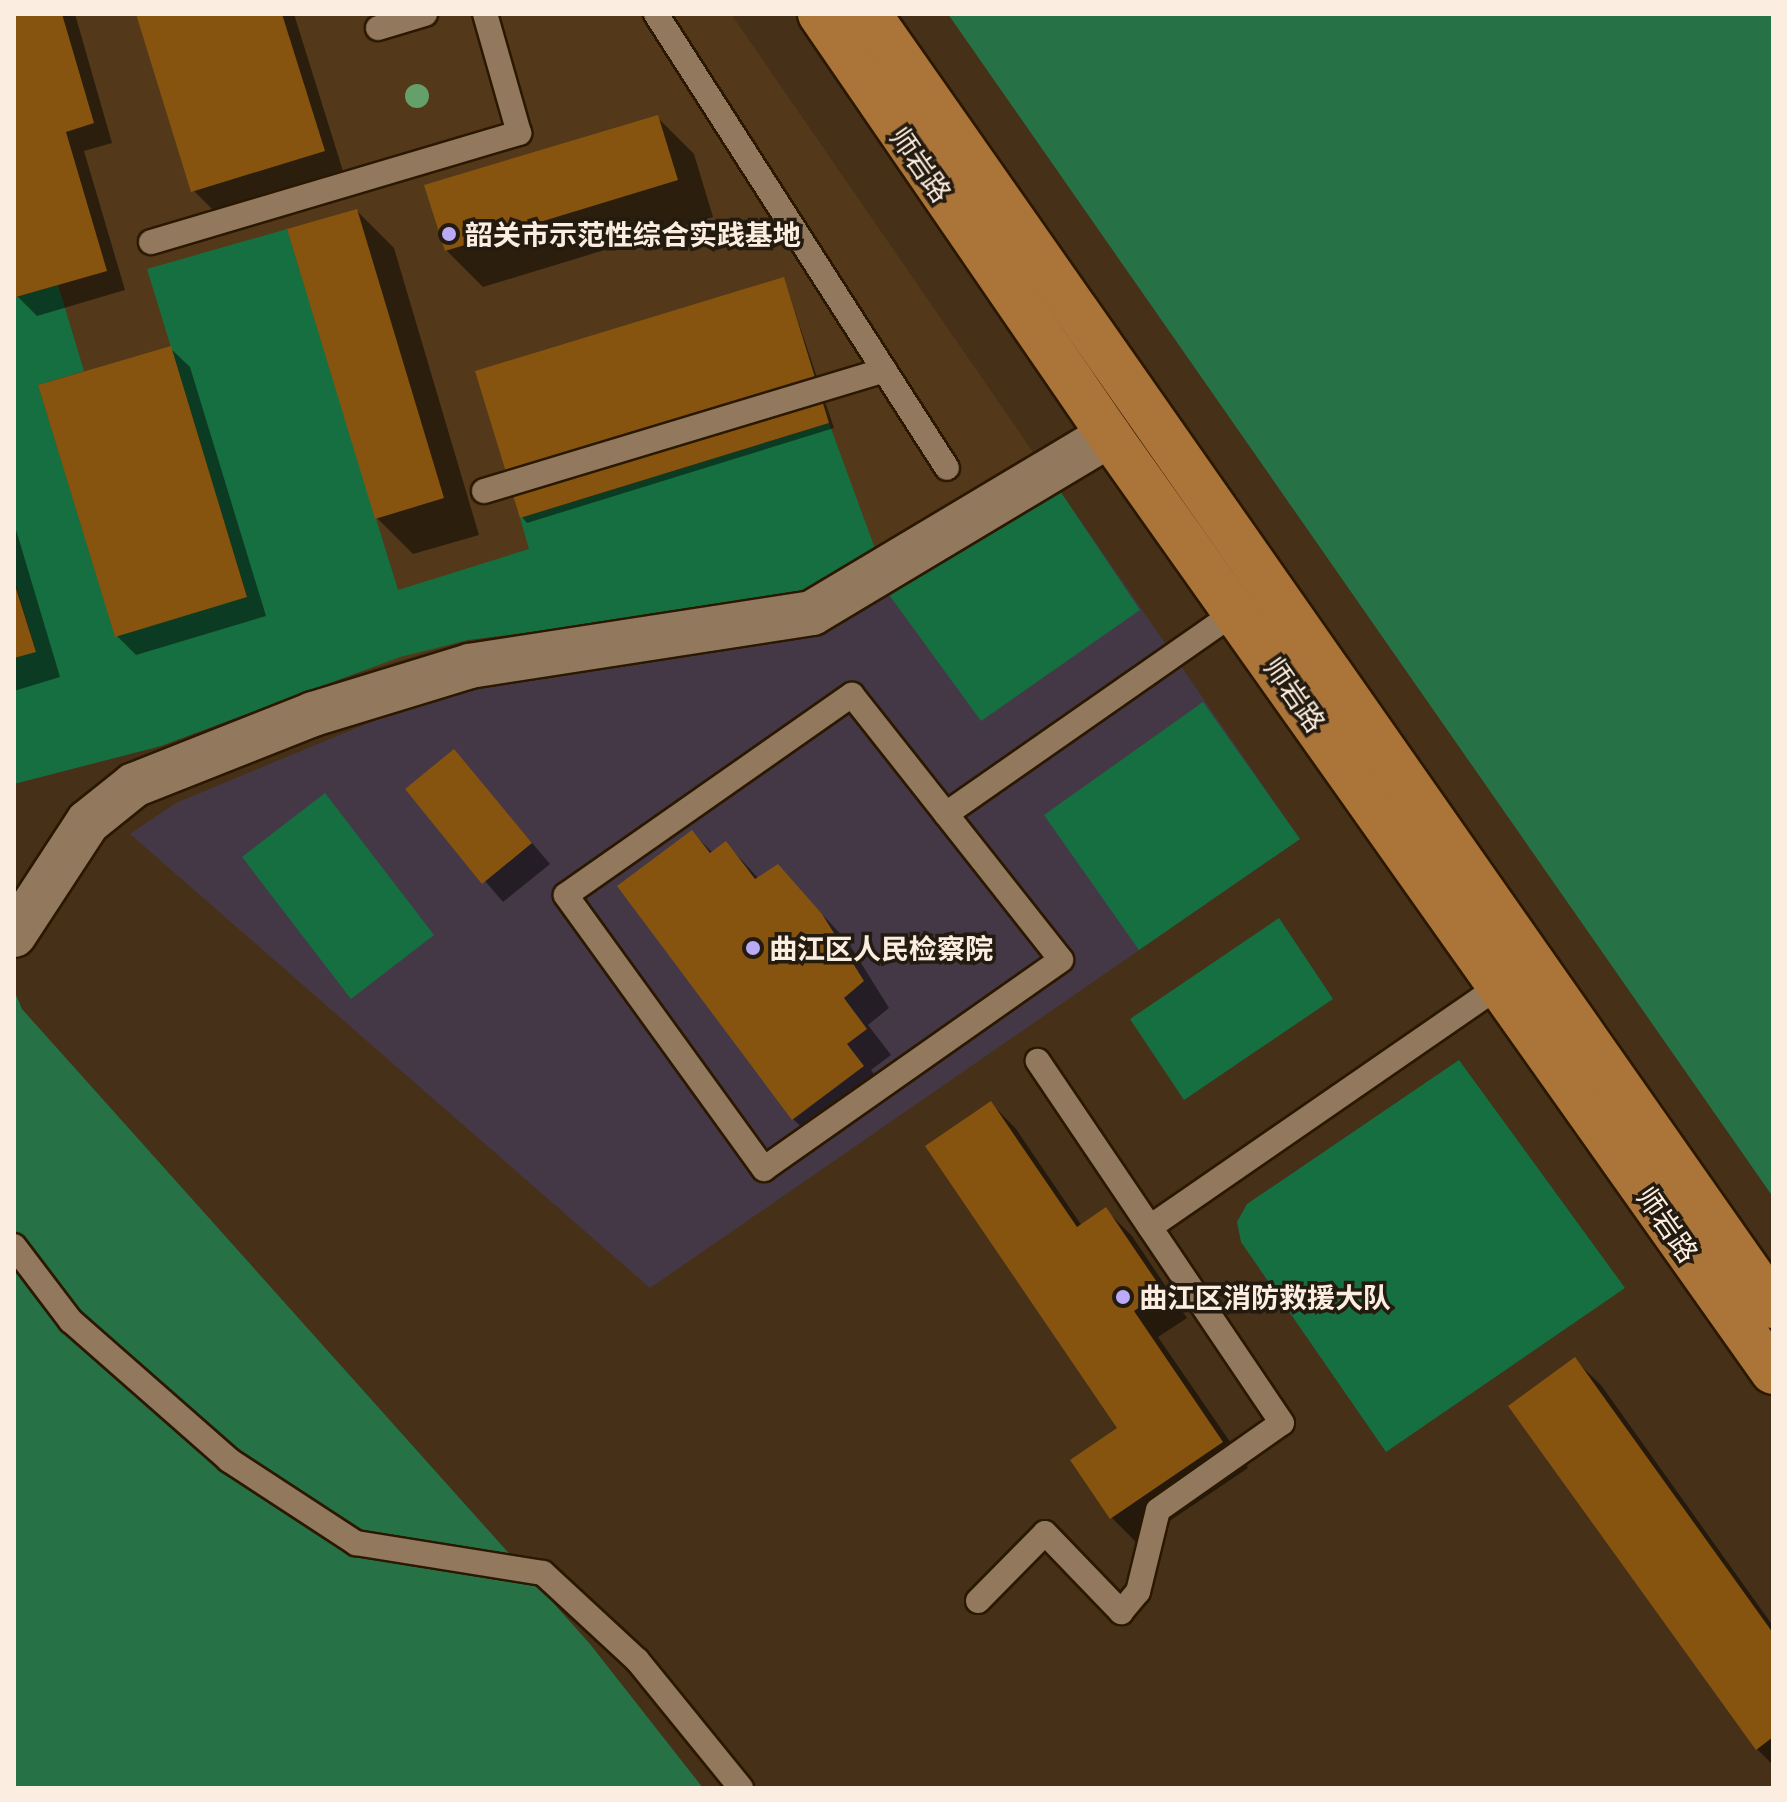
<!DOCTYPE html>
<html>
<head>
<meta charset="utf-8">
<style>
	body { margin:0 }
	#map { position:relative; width:1787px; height:1802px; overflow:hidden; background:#463018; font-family:Lato,"Noto Sans SC",sans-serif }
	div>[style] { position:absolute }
	.commercial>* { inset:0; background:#453846 }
	.built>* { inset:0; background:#53391a }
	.green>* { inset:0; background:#166f40 }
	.forest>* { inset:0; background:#267145 }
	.shadow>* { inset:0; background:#0007 }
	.building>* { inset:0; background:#86540f }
	.roads { filter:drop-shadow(2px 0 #2b1801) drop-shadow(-2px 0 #2b1801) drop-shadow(0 2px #2b1801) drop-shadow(0 -2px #2b1801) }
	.lane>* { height:24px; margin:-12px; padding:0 12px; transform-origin:12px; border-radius:12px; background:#92795e }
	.street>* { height:44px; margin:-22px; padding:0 22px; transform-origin:22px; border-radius:22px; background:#92795e }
	.primary>* { height:44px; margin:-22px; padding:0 22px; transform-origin:22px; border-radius:22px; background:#ab7439 }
	.trees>* { width:24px; height:24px; margin:-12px; border-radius:50%; background:#65a06a }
	.dots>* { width:22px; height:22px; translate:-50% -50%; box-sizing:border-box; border:4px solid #241b10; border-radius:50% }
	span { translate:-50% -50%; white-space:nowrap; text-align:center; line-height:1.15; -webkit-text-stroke:7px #241b10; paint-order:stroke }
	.street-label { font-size:28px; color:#fbeddf }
	.poi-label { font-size:28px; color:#fbeddf; font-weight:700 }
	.left { translate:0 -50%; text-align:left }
	.frame { position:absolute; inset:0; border:16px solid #fbeddf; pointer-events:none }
</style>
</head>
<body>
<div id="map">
	<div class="commercial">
		<div style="clip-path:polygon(1056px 485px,1300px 839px,650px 1288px,130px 834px,176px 803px,407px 707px,523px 678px)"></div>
	</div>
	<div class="built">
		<div style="clip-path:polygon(14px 14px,731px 14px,1035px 455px,821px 589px,788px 600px,468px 640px,308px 688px,161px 746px,14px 784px)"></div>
	</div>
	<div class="green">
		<div style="clip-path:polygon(287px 229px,398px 590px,529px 549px,520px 518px,829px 423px,877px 554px,821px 589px,788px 600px,468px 640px,400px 657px,161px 746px,14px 784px,14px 658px,36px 651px,14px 579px,14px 292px,16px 297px,58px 285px,84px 371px,38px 385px,115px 636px,247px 596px,147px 269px)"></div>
		<div style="clip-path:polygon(1056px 485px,1140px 610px,981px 721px,887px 592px)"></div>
		<div style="clip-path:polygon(1203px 702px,1300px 839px,1139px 950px,1044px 815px)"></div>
		<div style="clip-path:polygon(325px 793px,434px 935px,351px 999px,242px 857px)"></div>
		<div style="clip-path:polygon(1279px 918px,1333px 999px,1184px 1100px,1130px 1019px)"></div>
		<div style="clip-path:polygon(1459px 1060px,1625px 1288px,1386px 1452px,1241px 1242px,1237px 1222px,1247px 1204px)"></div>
	</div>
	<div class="forest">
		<div style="clip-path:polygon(948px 14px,1773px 14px,1773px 1197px)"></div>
		<div style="clip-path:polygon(14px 990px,22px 1009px,590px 1644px,703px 1788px,14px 1788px)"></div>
	</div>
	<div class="shadow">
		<div style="clip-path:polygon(14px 14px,75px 14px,112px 143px,84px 151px,125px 290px,37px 316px,17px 296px,14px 284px)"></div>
		<div style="clip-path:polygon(139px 14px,294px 14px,343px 171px,213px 210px,193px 190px)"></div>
		<div style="clip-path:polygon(657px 117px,694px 154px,713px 217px,483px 287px,446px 250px)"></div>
		<div style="clip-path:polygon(357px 211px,394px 248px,479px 535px,413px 554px,377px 518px)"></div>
		<div style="clip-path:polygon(784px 279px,834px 428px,527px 523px,522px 517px)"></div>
		<div style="clip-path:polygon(170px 348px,190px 367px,266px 616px,136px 655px,116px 635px)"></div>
		<div style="clip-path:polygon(14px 523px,60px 677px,14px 691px)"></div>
		<div style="clip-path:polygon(454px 751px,550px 864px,503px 902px,407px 790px)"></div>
		<div style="clip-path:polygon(692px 832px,713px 853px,726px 843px,759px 879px,778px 867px,848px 942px,889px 1008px,868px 1025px,891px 1055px,871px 1070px,888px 1093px,819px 1144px,793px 1119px)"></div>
		<div style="clip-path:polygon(991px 1103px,1016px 1129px,1082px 1226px,1106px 1210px,1132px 1236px,1187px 1318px,1158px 1337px,1248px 1468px,1137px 1543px,1112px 1518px,1120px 1429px)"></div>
		<div style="clip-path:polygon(1575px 1360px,1601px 1385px,1773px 1626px,1773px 1765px,1757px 1749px)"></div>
	</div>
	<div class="building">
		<div style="clip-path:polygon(14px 14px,62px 14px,94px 123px,66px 132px,107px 271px,16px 297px)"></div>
		<div style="clip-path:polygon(136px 14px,282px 14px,325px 151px,191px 192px)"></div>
		<div style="clip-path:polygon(658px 115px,678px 180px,445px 251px,424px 185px)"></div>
		<div style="clip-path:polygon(357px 209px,444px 498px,375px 519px,287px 229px)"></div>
		<div style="clip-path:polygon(784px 277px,829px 423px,520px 518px,475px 371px)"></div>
		<div style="clip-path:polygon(171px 346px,247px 597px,115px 637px,38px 385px)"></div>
		<div style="clip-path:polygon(14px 582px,36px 652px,14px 658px)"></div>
		<div style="clip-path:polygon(454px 749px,532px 843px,482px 884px,405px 789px)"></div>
		<div style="clip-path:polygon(692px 830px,710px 853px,726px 841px,755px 879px,778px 864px,822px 914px,864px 981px,844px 998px,867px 1029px,847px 1044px,864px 1066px,792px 1120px,617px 886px)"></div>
		<div style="clip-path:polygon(991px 1101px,1077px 1227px,1106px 1207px,1163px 1291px,1134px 1311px,1223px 1442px,1110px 1519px,1070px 1460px,1117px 1428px,925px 1146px)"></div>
		<div style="clip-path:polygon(1575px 1357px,1773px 1633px,1773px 1737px,1756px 1750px,1508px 1406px)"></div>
	</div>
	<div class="roads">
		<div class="lane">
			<div style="left:656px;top:14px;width:539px;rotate:57.34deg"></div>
			<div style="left:378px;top:28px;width:49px;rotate:-16.6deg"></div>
			<div style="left:151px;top:242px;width:384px;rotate:-16.5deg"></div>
			<div style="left:519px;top:133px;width:124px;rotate:-105.9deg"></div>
			<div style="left:484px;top:491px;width:418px;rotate:-16.8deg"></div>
			<div style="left:852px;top:695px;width:337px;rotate:51.7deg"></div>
			<div style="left:1061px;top:960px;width:363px;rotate:144.9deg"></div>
			<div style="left:764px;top:1169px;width:338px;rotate:-125.9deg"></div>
			<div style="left:566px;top:895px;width:349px;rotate:-35deg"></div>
			<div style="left:946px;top:814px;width:362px;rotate:-34.9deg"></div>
			<div style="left:1150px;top:1227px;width:434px;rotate:-34.6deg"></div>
			<div style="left:14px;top:1246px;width:94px;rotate:52.8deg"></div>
			<div style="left:71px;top:1321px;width:210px;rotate:41.3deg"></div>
			<div style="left:229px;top:1460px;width:152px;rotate:33.2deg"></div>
			<div style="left:356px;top:1543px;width:189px;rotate:9.1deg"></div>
			<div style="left:543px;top:1573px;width:128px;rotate:42.8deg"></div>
			<div style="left:637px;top:1660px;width:165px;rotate:50.9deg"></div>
			<div style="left:978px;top:1601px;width:95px;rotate:-45.4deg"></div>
			<div style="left:1045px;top:1533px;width:110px;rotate:46.1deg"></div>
			<div style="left:1121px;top:1612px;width:26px;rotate:-50deg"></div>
			<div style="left:1138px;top:1592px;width:84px;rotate:-76.3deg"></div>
			<div style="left:1158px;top:1510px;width:151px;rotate:-35.1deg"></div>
			<div style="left:1282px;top:1423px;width:437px;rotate:-124deg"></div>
		</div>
		<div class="street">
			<div style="left:14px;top:935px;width:135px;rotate:-56.8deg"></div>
			<div style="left:88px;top:822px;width:59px;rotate:-38.8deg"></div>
			<div style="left:134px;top:785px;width:193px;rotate:-21.6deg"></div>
			<div style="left:313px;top:714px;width:164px;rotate:-17deg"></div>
			<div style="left:470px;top:666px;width:346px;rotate:-8.8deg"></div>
			<div style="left:812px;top:613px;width:346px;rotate:-30.9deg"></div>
		</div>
		<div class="primary">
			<div style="left:820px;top:14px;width:511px;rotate:55.53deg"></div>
			<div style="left:1109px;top:435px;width:1148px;rotate:54.68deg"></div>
			<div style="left:869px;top:14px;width:1577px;rotate:55.02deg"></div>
		</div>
	</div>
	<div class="trees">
		<div style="left:417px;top:96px"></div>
	</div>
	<div class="dots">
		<div style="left:449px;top:234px;background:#bbaaf6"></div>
		<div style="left:753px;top:948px;background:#bbaaf6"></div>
		<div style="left:1123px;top:1297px;background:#bbaaf6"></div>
	</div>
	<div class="street-label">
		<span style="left:921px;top:164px;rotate:55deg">师岩路</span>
		<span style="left:1295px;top:694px;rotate:55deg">师岩路</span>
		<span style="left:1668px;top:1224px;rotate:55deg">师岩路</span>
	</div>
	<div class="poi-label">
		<span class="left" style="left:465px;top:234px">韶关市示范性综合实践基地</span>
		<span class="left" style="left:769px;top:948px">曲江区人民检察院</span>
		<span class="left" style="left:1139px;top:1297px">曲江区消防救援大队</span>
	</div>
	<div class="frame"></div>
</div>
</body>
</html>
